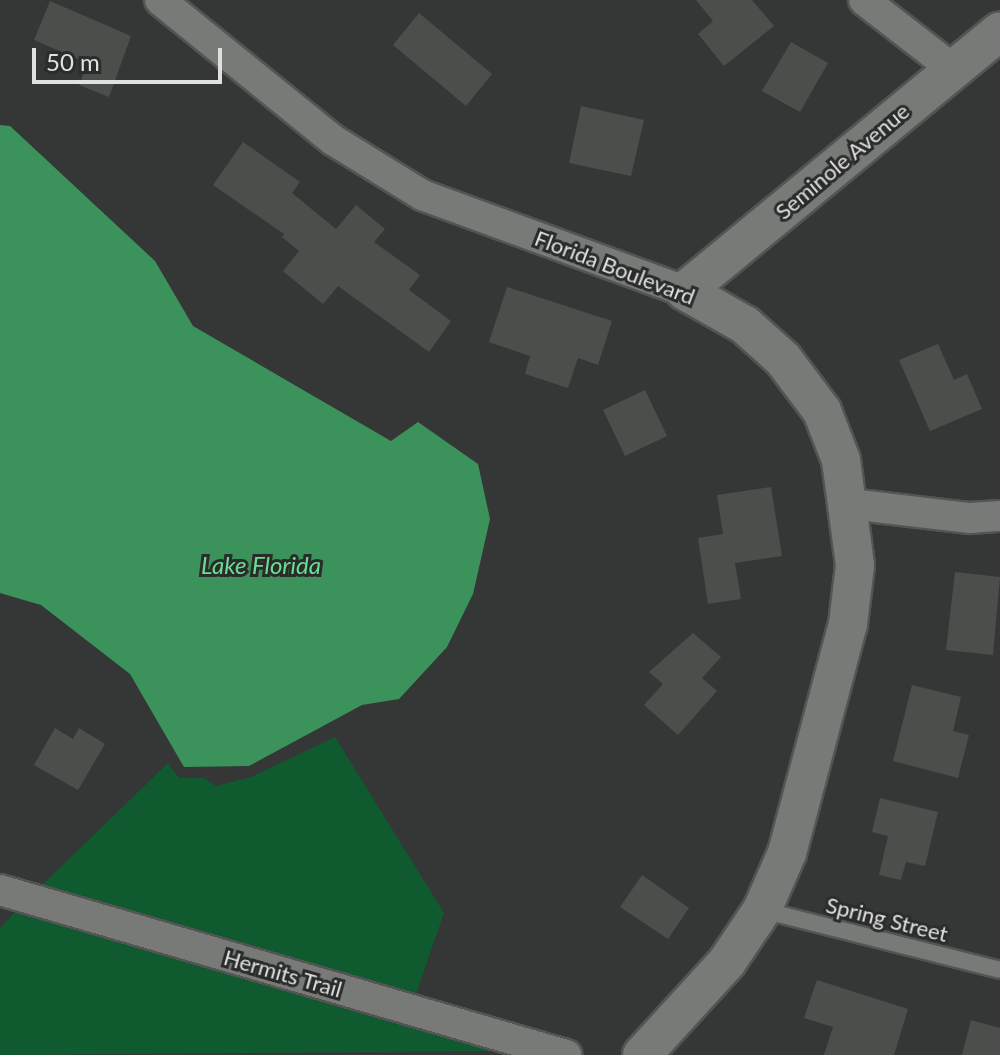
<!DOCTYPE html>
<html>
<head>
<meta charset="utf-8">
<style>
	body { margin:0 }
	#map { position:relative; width:1000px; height:1055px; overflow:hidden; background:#343735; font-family:Lato,sans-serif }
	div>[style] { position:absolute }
	.green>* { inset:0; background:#105a30 }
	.water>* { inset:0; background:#3b935b }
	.building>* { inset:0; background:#4c4e4c }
	.roads { filter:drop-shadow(2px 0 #535453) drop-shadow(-2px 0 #535453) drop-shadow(0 2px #535453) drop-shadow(0 -2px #535453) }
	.service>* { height:16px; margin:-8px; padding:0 8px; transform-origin:8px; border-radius:8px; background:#787a78 }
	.minor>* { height:30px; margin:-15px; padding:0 15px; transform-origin:15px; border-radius:15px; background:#787a78 }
	.tertiary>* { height:38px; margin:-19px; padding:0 19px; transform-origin:19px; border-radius:19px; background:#787a78 }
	span { translate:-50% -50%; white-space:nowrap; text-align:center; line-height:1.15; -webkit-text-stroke:6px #2a2c2b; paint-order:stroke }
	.street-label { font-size:22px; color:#dfe0df }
	.water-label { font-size:24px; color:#6add91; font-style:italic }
	.scale { position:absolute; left:32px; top:48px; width:190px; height:36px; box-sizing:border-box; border:4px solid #dfe0df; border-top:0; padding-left:10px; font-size:24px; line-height:28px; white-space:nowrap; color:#dfe0df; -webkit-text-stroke:6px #2a2c2b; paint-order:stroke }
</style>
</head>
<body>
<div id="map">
	<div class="green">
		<div style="clip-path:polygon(335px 737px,444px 913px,415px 997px,40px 887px,168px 763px,179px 778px,204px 778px,216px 786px,251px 777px)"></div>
		<div style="clip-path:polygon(17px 910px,498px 1051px,0 1055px,0 928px)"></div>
	</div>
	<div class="water">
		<div style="clip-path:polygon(0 125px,10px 126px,155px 261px,193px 326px,391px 441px,418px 422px,478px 464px,490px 519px,473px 594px,447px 647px,399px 699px,362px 705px,249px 766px,184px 767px,130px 674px,41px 605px,0 593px)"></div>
	</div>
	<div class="building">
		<div style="clip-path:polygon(696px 0,752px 0,774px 26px,724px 66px,698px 34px,713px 21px)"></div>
		<div style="clip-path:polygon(50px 1px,131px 36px,109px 97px,79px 85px,88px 63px,34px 40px)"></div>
		<div style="clip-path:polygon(419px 13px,492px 74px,466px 106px,393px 45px)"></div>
		<div style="clip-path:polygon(791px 42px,828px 63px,800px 112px,762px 91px)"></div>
		<div style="clip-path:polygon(581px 106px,644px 120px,631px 176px,569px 163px)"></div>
		<div style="clip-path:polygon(243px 142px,300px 182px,292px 193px,336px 229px,356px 205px,385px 229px,374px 242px,420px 275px,409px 290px,451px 321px,429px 352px,338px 286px,323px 304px,283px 271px,299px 251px,282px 237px,284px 234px,213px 185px)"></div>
		<div style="clip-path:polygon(507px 287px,612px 321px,598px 365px,578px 358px,568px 388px,525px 374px,530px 356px,489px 342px)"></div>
		<div style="clip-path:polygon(938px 344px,954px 380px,967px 374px,982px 409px,930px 431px,899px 360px)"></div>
		<div style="clip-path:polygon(645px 390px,667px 436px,625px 456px,603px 410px)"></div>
		<div style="clip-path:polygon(771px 487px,782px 556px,735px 563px,741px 599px,708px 604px,698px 538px,723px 534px,717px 495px)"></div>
		<div style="clip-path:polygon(955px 572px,1000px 577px,993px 655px,946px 650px)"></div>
		<div style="clip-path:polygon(693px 633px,721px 657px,702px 678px,717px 691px,678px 735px,644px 705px,663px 684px,649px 672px)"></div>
		<div style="clip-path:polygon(912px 685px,961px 697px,953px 731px,969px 735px,958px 778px,893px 761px)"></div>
		<div style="clip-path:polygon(55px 728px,73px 739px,79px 728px,105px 744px,78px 790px,34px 765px)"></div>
		<div style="clip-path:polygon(880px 798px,938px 812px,925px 866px,906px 862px,901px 880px,879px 875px,888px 836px,872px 832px)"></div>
		<div style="clip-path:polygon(642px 875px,689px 908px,668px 939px,620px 907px)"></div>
		<div style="clip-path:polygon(817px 980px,908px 1009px,894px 1055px,824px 1055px,833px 1027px,804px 1018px)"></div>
		<div style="clip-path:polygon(971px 1020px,1000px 1028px,1000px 1055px,962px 1055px)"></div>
	</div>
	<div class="roads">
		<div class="service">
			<div style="left:762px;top:910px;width:245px;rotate:14.1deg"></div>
		</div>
		<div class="minor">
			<div style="left:160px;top:0;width:223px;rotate:39deg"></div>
			<div style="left:333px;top:140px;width:105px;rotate:31.7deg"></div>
			<div style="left:422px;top:195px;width:280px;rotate:20.1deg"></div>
			<div style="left:864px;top:0;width:113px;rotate:37.8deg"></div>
			<div style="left:850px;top:504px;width:121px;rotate:6.7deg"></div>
			<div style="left:970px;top:518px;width:30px;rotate:-4deg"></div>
			<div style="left:0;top:890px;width:590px;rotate:16.25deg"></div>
		</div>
		<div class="tertiary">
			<div style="left:642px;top:1055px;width:126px;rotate:-47.6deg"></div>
			<div style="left:727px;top:962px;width:63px;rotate:-56.1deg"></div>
			<div style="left:762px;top:910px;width:62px;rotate:-66.3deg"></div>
			<div style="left:787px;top:853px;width:237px;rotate:-75.1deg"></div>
			<div style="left:848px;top:624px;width:59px;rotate:-83.2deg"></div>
			<div style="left:855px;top:565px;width:106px;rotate:-97.6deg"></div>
			<div style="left:841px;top:460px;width:53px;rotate:-111.2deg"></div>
			<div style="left:822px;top:411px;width:65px;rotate:-126.9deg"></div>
			<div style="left:783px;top:359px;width:51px;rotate:-138.2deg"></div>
			<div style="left:745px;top:325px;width:69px;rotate:-150.5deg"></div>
			<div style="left:685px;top:291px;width:408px;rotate:-39.5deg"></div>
		</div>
	</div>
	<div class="street-label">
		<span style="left:842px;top:161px;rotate:-40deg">Seminole Avenue</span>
		<span style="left:615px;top:267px;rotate:21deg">Florida Boulevard</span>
		<span style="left:887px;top:919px;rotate:14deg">Spring Street</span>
		<span style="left:283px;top:973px;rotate:16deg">Hermits Trail</span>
	</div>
	<div class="water-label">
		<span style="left:261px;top:565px">Lake Florida</span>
	</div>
	<div class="scale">50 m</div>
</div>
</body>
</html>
